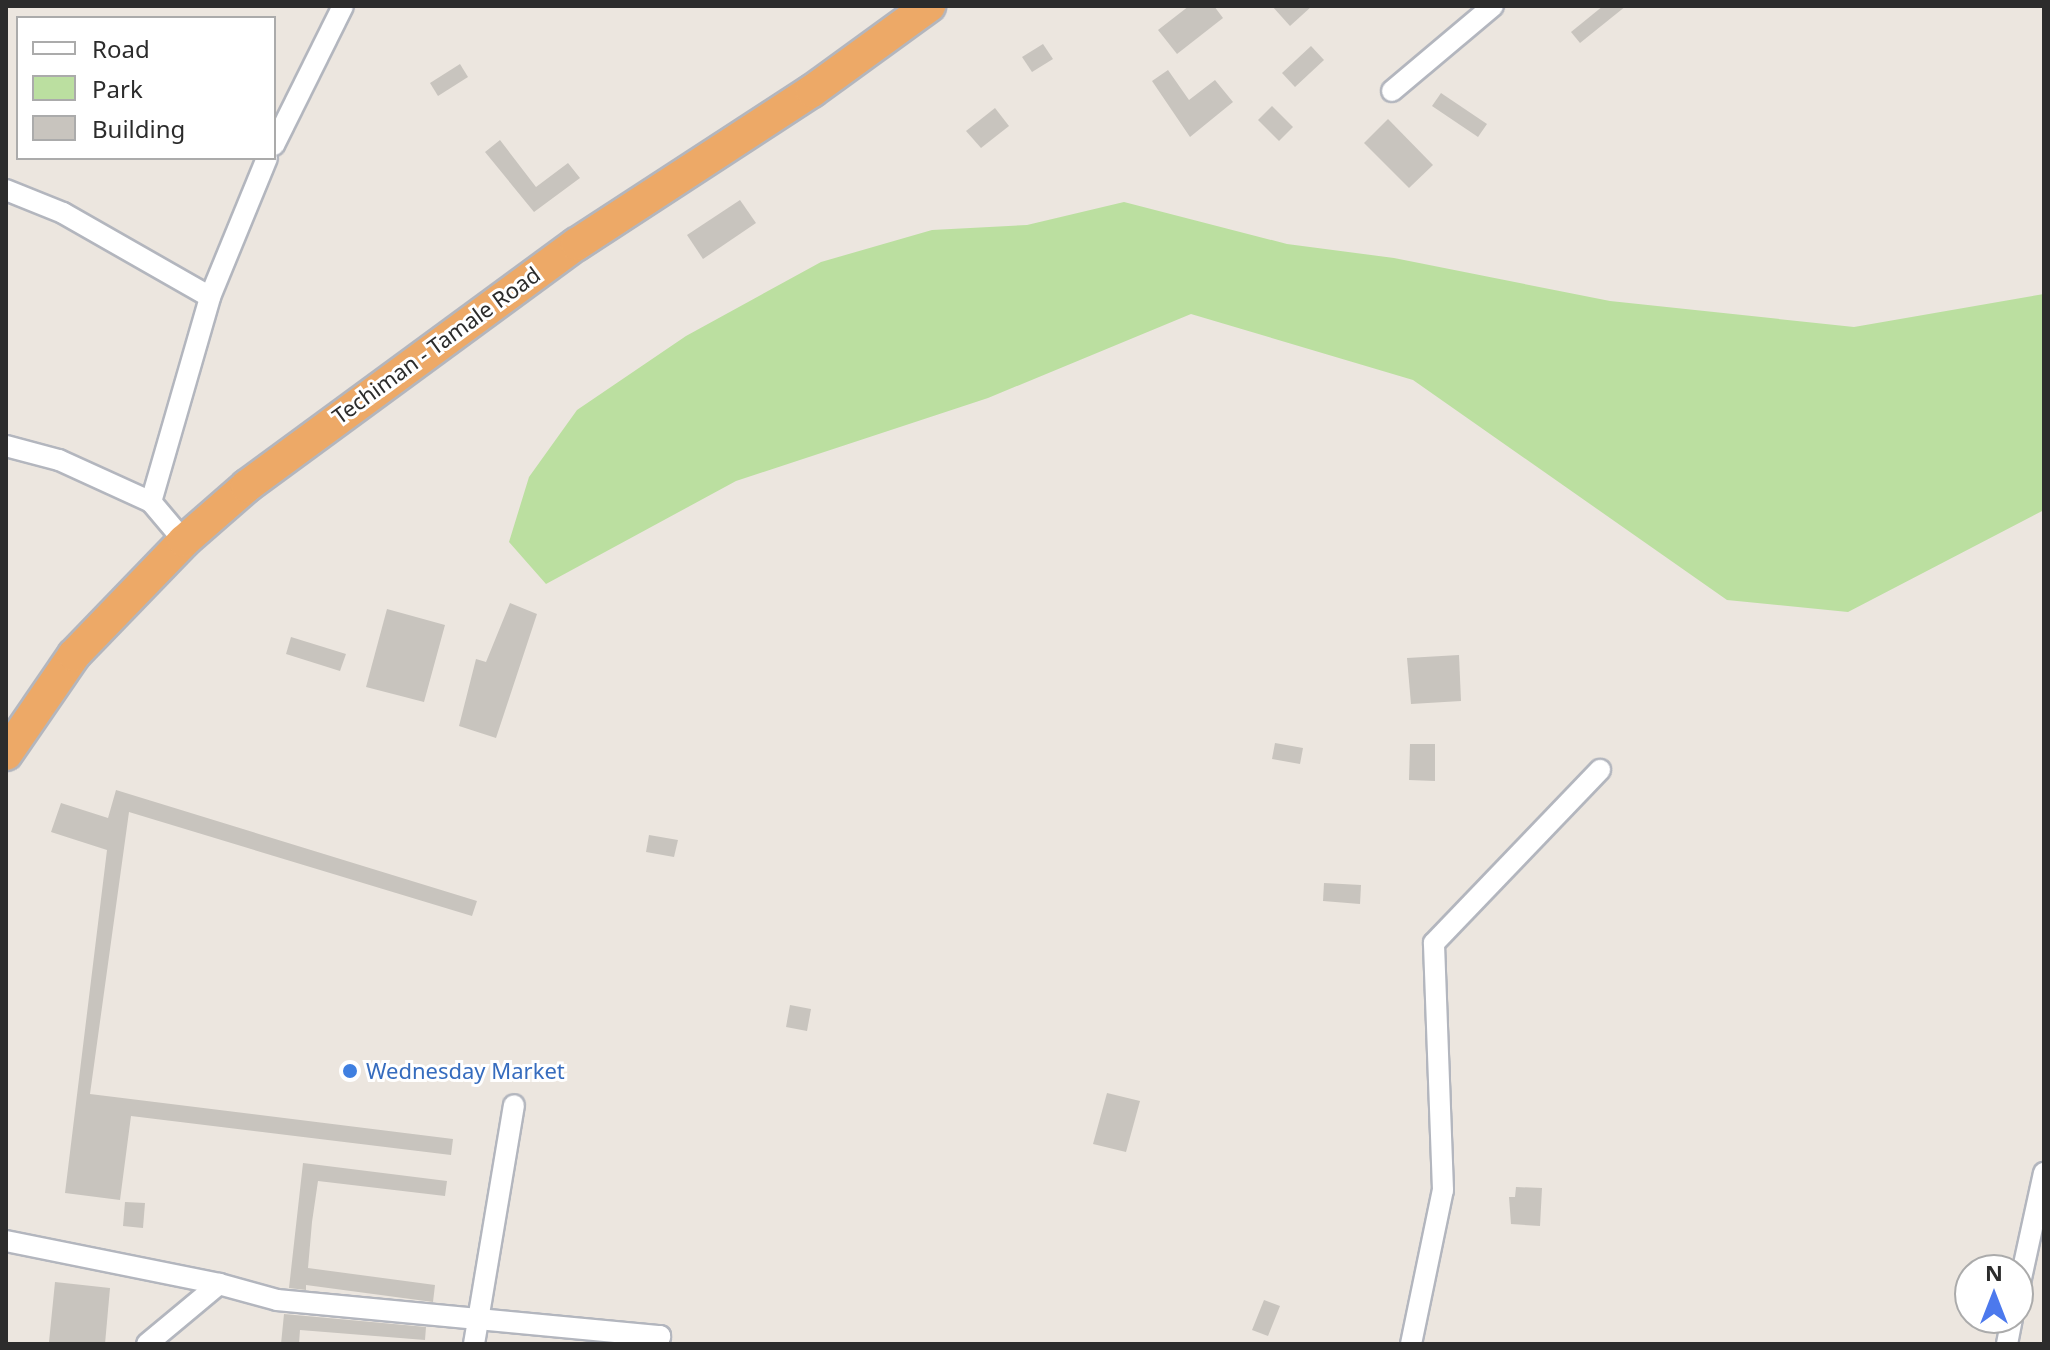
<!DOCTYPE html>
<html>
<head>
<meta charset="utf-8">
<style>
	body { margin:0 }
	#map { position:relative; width:2050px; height:1350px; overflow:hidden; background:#ece6df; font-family:"Noto Sans",sans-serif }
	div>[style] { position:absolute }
	.green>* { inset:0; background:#bbdfa0 }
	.building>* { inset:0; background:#c8c4be }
	.roads { filter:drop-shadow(2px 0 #b3b6be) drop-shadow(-2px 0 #b3b6be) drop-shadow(0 2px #b3b6be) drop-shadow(0 -2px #b3b6be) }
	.minor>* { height:20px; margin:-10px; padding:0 10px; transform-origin:10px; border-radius:10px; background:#fff }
	.trunk>* { height:32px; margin:-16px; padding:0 16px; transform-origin:16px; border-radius:16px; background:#eda967 }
	.dots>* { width:22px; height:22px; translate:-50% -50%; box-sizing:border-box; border:4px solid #fff; border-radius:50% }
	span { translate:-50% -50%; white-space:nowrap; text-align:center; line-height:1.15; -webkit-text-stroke:6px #fff; paint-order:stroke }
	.street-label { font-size:22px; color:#2c2c2c }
	.shop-label { font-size:22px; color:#366cbe }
	.left { translate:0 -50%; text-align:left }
	.frame { position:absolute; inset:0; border:8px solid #2c2c2c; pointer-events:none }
	.legend { position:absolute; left:16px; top:16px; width:260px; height:144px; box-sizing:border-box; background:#fff; border:2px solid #ababab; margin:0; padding:10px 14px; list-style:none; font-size:24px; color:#2c2c2c }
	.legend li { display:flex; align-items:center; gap:16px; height:40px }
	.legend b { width:40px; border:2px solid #ababab }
	.north { position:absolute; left:1954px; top:1254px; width:80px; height:80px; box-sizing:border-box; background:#fff; border:2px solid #ababab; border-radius:50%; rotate:0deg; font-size:22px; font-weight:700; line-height:32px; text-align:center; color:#2c2c2c }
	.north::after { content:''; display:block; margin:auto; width:28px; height:36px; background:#4c79ed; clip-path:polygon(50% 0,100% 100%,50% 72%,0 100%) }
</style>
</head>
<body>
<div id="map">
	<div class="green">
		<div style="clip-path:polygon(1124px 202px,1287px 244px,1394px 258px,1610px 301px,1854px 327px,2044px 294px,2044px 510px,1848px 612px,1727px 600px,1413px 380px,1191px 314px,988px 398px,736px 481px,546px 584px,509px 542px,529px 477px,577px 410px,686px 336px,821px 262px,932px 230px,1027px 225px)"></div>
	</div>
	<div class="building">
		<div style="clip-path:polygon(1189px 6px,1214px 6px,1223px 18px,1177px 54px,1158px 30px)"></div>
		<div style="clip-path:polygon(1272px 6px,1312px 6px,1290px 26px)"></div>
		<div style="clip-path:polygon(1603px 6px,1626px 6px,1580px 43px,1571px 32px)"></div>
		<div style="clip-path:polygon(1043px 44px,1053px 59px,1032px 72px,1022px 57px)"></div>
		<div style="clip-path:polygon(1311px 46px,1324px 60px,1295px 87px,1282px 73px)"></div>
		<div style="clip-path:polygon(460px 64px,468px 77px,438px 96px,430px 83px)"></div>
		<div style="clip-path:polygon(1168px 70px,1189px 100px,1215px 80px,1233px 102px,1190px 137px,1152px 81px)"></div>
		<div style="clip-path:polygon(1441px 93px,1487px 124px,1478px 137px,1432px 106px)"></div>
		<div style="clip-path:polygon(1272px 106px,1293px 127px,1279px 141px,1258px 120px)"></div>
		<div style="clip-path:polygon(995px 108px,1009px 126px,981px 148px,966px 131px)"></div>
		<div style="clip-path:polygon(1388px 119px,1433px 165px,1409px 188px,1364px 143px)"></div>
		<div style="clip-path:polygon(500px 140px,536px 187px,568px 163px,580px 178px,534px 212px,485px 152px)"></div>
		<div style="clip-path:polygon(740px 200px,756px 223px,703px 259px,687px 235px)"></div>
		<div style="clip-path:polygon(510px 603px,537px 614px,496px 738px,459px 726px,476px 659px,486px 662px)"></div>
		<div style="clip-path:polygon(387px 609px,445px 625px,424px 702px,366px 687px)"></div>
		<div style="clip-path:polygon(291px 637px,346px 654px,340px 671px,286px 654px)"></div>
		<div style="clip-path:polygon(1459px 655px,1461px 701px,1411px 704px,1407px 658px)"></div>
		<div style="clip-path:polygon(1275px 743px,1303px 748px,1300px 764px,1272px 759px)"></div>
		<div style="clip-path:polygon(1410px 744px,1435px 744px,1435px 781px,1409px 780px)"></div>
		<div style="clip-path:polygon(116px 790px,477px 901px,472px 916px,129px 812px,90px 1094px,453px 1139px,451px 1155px,131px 1116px,120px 1200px,65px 1193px,107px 850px,51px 832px,61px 803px,108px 818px)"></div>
		<div style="clip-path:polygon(649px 835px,678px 840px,674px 857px,646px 852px)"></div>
		<div style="clip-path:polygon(1324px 883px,1361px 885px,1360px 904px,1323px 901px)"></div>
		<div style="clip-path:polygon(790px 1005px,811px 1009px,807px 1031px,786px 1027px)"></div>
		<div style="clip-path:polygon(1107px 1093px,1140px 1101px,1126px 1152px,1093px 1144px)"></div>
		<div style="clip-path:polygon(303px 1163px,447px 1181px,445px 1196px,318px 1181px,312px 1222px,308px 1268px,435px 1285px,433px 1302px,306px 1285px,306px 1290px,289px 1288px)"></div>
		<div style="clip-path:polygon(1516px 1187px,1542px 1188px,1540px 1226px,1511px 1224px,1509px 1197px,1515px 1197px)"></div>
		<div style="clip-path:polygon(125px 1202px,145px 1203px,143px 1228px,123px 1226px)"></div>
		<div style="clip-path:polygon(55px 1282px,110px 1288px,105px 1344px,49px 1342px)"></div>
		<div style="clip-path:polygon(1264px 1300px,1280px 1306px,1268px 1336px,1252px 1330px)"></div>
		<div style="clip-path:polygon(284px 1314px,426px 1327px,425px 1340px,300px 1330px,299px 1344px,281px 1344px)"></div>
	</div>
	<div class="roads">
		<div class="minor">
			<div style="left:1392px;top:91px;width:132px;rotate:-40.1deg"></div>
			<div style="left:274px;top:145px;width:155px;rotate:-63.6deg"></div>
			<div style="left:6px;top:190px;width:61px;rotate:22deg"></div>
			<div style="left:63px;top:213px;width:169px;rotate:29.7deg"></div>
			<div style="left:6px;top:446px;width:55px;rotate:14.8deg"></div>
			<div style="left:59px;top:460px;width:101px;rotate:24.5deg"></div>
			<div style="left:184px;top:541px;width:51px;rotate:-130.2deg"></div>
			<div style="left:151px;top:502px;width:213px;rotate:-73.9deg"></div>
			<div style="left:210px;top:297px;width:150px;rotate:-67.7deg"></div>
			<div style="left:6px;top:1241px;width:217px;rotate:11.4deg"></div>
			<div style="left:2018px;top:1292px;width:122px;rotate:-77.7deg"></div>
			<div style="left:147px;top:1344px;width:94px;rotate:-39.8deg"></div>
			<div style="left:219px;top:1284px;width:60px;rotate:15.4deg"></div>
			<div style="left:277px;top:1300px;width:385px;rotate:5.4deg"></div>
			<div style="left:660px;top:1336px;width:8px;rotate:104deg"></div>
			<div style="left:474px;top:1344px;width:242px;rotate:-80.5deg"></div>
			<div style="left:1411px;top:1344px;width:157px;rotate:-78.3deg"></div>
			<div style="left:1443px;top:1190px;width:247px;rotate:-92.1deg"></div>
			<div style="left:1434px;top:943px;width:240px;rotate:-46.2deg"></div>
			<div style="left:2007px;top:1344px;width:26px;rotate:-79deg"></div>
		</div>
		<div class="trunk">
			<div style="left:6px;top:754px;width:120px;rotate:-55.5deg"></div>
			<div style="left:74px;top:655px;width:158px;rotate:-46deg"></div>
			<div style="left:184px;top:541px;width:84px;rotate:-41.1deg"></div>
			<div style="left:247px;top:486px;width:409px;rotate:-36.3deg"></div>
			<div style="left:577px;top:244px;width:280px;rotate:-33.1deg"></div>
			<div style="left:812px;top:91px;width:145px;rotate:-36deg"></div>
		</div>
	</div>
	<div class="dots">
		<div style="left:350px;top:1071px;background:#3f7fe0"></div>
	</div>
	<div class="street-label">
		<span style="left:436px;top:345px;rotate:-36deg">Techiman - Tamale Road</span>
	</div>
	<div class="shop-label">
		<span class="left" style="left:366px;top:1071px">Wednesday Market</span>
	</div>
	<div class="frame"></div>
	<ul class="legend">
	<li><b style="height:10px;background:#fff"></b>Road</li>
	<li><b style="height:22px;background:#bbdfa0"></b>Park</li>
	<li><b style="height:22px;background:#c8c4be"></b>Building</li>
	</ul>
	<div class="north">N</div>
</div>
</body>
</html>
